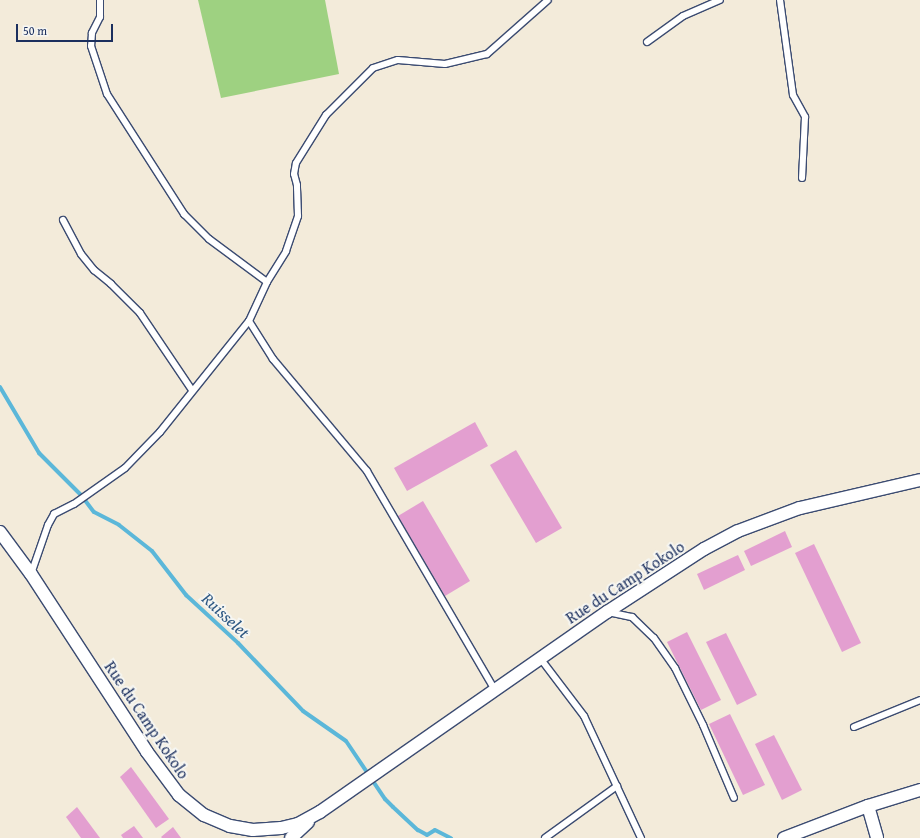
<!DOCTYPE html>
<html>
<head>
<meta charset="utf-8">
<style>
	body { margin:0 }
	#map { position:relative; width:920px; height:838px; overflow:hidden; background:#f3ebda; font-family:"Gentium Book Plus",serif }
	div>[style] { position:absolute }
	.green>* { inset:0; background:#9ed181 }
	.stream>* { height:4px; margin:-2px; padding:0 2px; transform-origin:2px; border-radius:2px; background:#5bb7d9 }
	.building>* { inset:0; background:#e39fd0 }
	.roads { filter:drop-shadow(1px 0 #3b4b71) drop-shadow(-1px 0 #3b4b71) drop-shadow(0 1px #3b4b71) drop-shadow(0 -1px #3b4b71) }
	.service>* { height:6px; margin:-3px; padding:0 3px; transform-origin:3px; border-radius:3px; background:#fff }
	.minor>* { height:12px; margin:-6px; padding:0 6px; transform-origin:6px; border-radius:6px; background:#fff }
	span { translate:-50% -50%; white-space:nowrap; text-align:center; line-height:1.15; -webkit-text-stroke:4px #f6f6f2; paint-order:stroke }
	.street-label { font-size:16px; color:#1b2f5e }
	.water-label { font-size:17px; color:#2e5883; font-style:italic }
	.scale { position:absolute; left:16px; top:24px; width:97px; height:18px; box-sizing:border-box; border:2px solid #1b2f5e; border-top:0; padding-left:5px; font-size:12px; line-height:14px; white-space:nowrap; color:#1b2f5e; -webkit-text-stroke:3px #f6f6f2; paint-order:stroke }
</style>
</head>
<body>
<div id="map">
	<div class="green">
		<div style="clip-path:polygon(198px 0,325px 0,339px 74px,221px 98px)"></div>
	</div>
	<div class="stream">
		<div style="left:0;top:387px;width:77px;rotate:59.4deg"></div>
		<div style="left:39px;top:453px;width:59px;rotate:45deg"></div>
		<div style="left:81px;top:495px;width:21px;rotate:53deg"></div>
		<div style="left:94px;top:512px;width:28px;rotate:27deg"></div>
		<div style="left:119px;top:525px;width:42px;rotate:38.2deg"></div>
		<div style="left:152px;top:551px;width:56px;rotate:52.3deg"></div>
		<div style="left:186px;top:595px;width:71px;rotate:42.7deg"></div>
		<div style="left:238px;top:643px;width:94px;rotate:46.3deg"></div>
		<div style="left:303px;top:711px;width:52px;rotate:34.9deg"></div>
		<div style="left:346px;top:741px;width:70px;rotate:56.1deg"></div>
		<div style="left:385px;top:799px;width:11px;rotate:45deg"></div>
		<div style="left:393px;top:807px;width:34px;rotate:43deg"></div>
		<div style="left:418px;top:830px;width:10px;rotate:29deg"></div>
		<div style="left:427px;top:835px;width:9px;rotate:-32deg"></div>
		<div style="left:435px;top:830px;width:18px;rotate:27deg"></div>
	</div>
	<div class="building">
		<div style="clip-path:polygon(475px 422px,488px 446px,407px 491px,394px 468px)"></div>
		<div style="clip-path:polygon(516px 450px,562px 528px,536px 543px,490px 465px)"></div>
		<div style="clip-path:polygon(423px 501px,470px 581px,445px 596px,398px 516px)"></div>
		<div style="clip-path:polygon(785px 531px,792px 547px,751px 566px,744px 551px)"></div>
		<div style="clip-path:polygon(814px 544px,861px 643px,842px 652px,795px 553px)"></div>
		<div style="clip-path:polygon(738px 555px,745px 570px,704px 590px,697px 574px)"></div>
		<div style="clip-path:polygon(687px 632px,721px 700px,701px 710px,667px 642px)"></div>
		<div style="clip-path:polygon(726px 633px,757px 695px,737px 705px,706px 642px)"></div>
		<div style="clip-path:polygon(730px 714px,765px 785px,743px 795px,709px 724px)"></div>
		<div style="clip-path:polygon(774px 735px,802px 790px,782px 800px,755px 744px)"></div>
		<div style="clip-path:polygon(131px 767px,169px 819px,156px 828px,120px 777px)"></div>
		<div style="clip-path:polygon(77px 807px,100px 838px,81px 838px,66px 817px)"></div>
		<div style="clip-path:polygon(134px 826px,143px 838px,123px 838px,121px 835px)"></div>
		<div style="clip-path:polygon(173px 827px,181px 838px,162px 838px,161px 837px)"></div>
	</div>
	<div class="roads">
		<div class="service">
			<div style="left:100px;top:0;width:17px;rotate:90deg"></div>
			<div style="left:100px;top:17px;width:18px;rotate:117deg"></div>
			<div style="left:92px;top:33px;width:13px;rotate:94deg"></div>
			<div style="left:91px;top:46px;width:51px;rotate:71.6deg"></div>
			<div style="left:107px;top:94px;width:143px;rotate:57.3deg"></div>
			<div style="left:184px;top:214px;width:35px;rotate:45deg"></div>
			<div style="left:209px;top:239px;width:72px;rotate:36.6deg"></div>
			<div style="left:780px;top:0;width:96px;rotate:82.2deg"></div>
			<div style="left:793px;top:95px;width:25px;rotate:61deg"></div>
			<div style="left:805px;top:117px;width:61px;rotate:92.8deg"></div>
			<div style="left:647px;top:42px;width:44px;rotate:-35.8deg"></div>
			<div style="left:683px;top:16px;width:40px;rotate:-23.4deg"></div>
			<div style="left:63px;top:220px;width:38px;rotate:62deg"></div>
			<div style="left:81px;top:254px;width:21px;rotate:51deg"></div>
			<div style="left:94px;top:270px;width:22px;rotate:39deg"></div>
			<div style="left:111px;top:284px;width:41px;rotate:45deg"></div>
			<div style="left:140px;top:313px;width:93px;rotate:56deg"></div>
			<div style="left:249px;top:321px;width:45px;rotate:57.7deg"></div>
			<div style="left:273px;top:359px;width:146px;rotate:50deg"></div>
			<div style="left:367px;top:471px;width:254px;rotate:59.7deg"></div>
			<div style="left:31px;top:574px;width:52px;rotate:-70.9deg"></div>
			<div style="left:48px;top:525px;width:13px;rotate:-61deg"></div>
			<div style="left:54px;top:514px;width:22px;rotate:-27deg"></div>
			<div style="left:74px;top:504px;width:62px;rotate:-35.2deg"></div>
			<div style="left:125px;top:468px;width:50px;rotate:-45.8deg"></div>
			<div style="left:160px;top:432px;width:142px;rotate:-51.3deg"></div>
			<div style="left:249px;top:321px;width:43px;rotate:-65.2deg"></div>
			<div style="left:267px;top:282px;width:36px;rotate:-58deg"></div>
			<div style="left:286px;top:251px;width:37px;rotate:-71deg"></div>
			<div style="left:298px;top:216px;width:31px;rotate:-92deg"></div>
			<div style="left:297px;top:185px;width:11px;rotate:-105deg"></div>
			<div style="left:294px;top:174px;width:11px;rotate:-80deg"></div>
			<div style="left:296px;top:163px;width:57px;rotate:-58deg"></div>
			<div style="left:326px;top:115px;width:66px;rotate:-45deg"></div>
			<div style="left:373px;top:68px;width:26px;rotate:-18deg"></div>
			<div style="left:398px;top:60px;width:47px;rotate:4.9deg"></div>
			<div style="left:445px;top:64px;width:43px;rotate:-13.4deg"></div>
			<div style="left:487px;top:54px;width:81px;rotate:-41.5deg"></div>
			<div style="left:608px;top:612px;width:25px;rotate:12deg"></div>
			<div style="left:632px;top:617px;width:30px;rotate:44deg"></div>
			<div style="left:654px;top:638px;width:37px;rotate:55deg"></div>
			<div style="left:675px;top:668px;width:64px;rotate:63.8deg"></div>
			<div style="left:703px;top:725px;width:79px;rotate:67deg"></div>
			<div style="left:540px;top:658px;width:73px;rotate:52.8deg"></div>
			<div style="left:584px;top:716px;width:135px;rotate:65deg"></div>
			<div style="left:854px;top:727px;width:71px;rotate:-22.2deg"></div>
			<div style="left:545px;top:838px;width:89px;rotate:-35.8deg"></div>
		</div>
		<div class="minor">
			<div style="left:0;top:532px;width:52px;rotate:53.6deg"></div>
			<div style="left:31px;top:574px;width:212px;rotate:56.9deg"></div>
			<div style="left:147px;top:752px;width:54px;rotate:53.3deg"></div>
			<div style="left:179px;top:795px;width:32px;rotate:39deg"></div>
			<div style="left:204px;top:815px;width:28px;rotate:23deg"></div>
			<div style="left:230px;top:826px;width:23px;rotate:10deg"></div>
			<div style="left:253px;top:830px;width:28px;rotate:-4deg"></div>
			<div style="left:281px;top:828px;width:17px;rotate:-13deg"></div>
			<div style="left:298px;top:824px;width:25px;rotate:-29deg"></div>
			<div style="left:320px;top:812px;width:350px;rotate:-34.9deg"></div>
			<div style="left:607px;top:612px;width:116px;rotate:-33deg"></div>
			<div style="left:704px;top:549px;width:38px;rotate:-28deg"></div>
			<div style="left:738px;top:531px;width:66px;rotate:-20.4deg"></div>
			<div style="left:800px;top:508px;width:123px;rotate:-13.1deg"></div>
			<div style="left:868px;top:806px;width:33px;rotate:74deg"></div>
			<div style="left:291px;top:838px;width:23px;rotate:-43deg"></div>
			<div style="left:784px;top:838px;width:90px;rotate:-20.9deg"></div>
			<div style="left:868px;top:806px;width:54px;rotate:-17.1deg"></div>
		</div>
	</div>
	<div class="street-label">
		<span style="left:625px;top:582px;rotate:-33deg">Rue du Camp Kokolo</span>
		<span style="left:147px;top:720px;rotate:56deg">Rue du Camp Kokolo</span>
	</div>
	<div class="water-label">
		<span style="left:226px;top:615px;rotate:43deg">Ruisselet</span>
	</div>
	<div class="scale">50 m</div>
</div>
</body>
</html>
